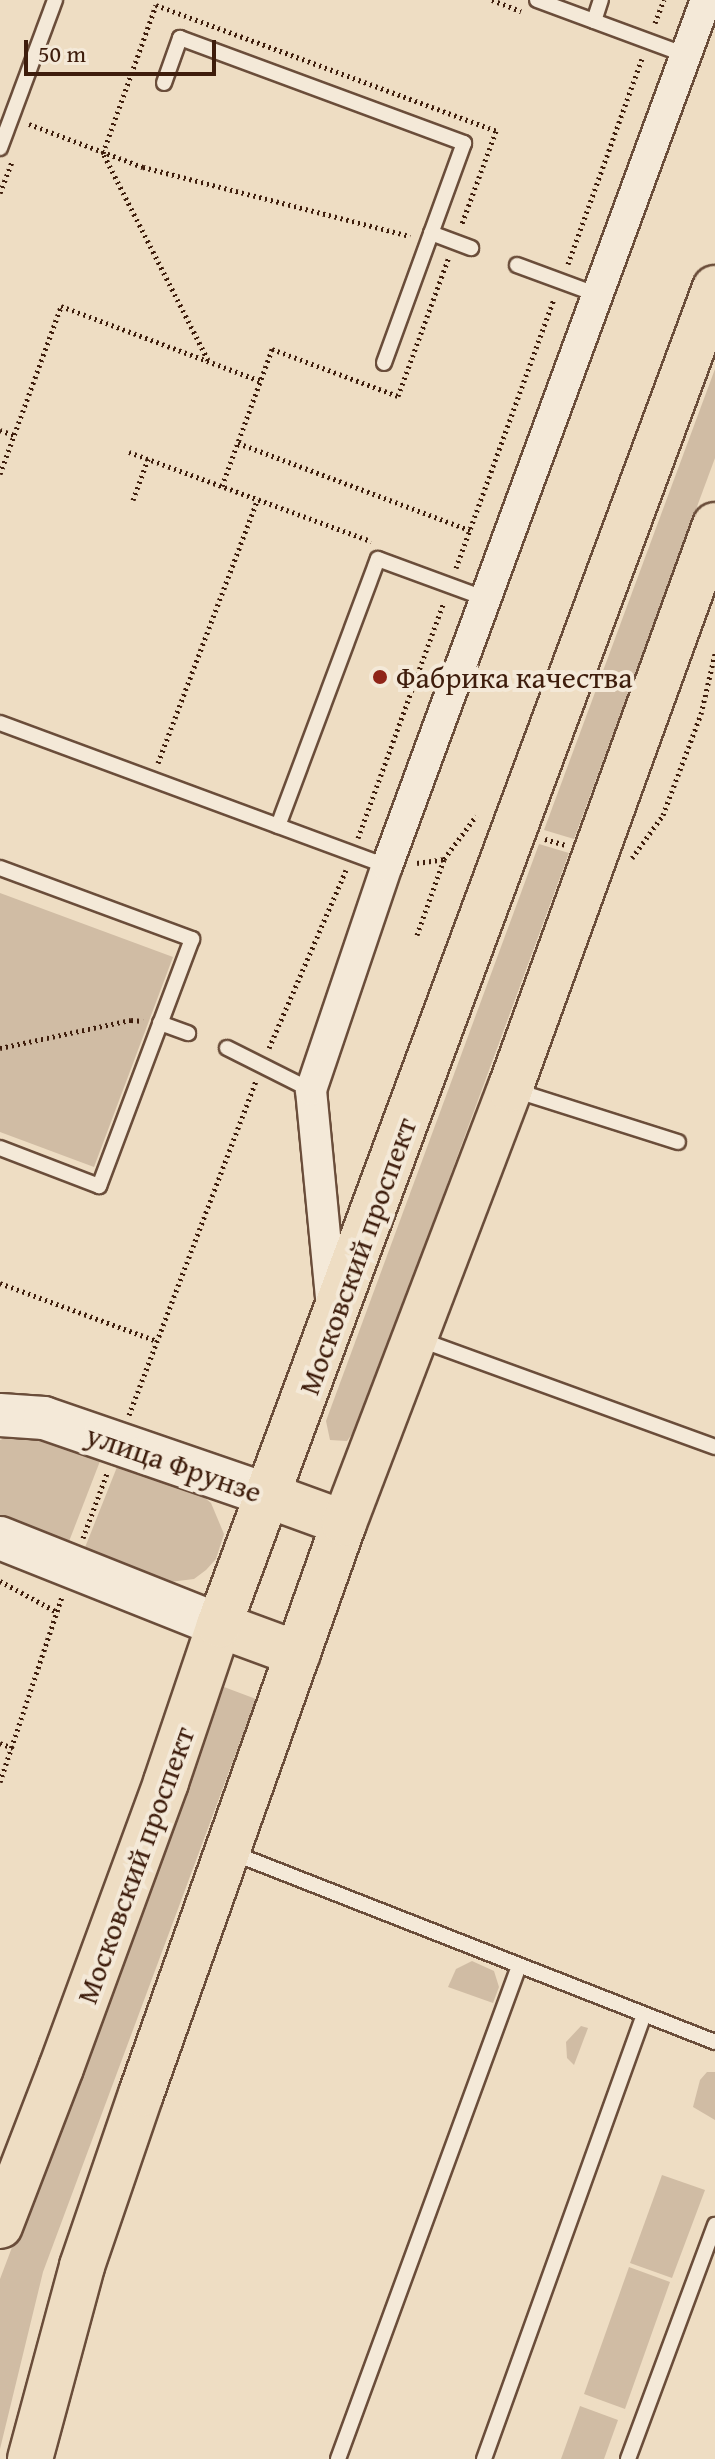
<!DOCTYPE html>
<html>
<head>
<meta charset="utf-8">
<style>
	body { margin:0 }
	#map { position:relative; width:715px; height:2459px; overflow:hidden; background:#eeddc3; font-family:"Gentium Book Plus",serif }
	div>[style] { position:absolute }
	.green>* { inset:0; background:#d0bca4 }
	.path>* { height:5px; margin-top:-2.5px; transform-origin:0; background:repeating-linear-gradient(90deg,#3e1d0c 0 2px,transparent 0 6px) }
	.roads { filter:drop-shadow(2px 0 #6a4d3a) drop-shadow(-2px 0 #6a4d3a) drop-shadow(0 2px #6a4d3a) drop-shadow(0 -2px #6a4d3a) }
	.service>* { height:14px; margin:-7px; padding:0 7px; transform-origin:7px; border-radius:7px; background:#f4e9d8 }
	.minor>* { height:30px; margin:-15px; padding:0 15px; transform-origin:15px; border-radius:15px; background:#f4e9d8 }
	.secondary>* { height:42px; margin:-21px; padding:0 21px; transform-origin:21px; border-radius:21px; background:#f4e9d8 }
	.primary>* { height:44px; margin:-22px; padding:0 22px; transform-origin:22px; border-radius:22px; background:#eeddc3 }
	.dots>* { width:22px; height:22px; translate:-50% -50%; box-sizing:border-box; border:4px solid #f4e9d8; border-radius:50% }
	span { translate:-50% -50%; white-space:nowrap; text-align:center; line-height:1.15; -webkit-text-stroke:8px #f4e9d8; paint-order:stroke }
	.poi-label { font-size:30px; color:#3e1d0c }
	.left { translate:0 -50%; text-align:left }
	.street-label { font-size:30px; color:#3e1d0c }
	.scale { position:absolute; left:24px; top:40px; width:192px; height:36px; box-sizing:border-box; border:4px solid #3e1d0c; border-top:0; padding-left:10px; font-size:24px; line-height:28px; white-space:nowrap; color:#3e1d0c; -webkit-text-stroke:6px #f4e9d8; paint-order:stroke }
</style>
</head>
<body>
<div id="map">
	<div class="green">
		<div style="clip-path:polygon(715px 369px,715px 458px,574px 839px,544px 830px)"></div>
		<div style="clip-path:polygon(539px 844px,569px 853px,358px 1426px,347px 1441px,330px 1440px,326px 1421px)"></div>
		<div style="clip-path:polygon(0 893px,173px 957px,94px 1167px,0 1132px)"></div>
		<div style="clip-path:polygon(23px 1431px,102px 1456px,68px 1544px,0 1517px,0 1440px)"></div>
		<div style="clip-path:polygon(119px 1462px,199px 1493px,211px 1503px,224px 1534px,216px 1559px,206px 1570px,194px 1579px,170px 1582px,84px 1550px)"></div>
		<div style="clip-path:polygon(224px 1687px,256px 1699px,43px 2272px,0 2449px,0 2279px)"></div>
		<div style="clip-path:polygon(472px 1961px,494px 1971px,499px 1987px,493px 2003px,448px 1987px,456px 1969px)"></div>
		<div style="clip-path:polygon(581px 2026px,588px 2028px,574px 2065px,567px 2058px,566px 2042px)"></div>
		<div style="clip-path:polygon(707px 2072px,715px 2072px,715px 2120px,693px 2107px,700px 2080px)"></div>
		<div style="clip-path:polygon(662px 2175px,705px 2190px,672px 2278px,630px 2263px)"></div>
		<div style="clip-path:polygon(629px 2267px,670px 2282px,625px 2409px,584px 2394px)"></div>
		<div style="clip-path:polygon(580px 2406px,618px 2420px,604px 2459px,561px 2459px)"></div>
	</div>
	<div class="path">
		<div style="left:492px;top:0;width:31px;rotate:21deg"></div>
		<div style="left:655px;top:23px;width:25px;rotate:-69deg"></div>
		<div style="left:29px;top:124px;width:122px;rotate:20.7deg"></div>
		<div style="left:143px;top:167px;width:276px;rotate:14.5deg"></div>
		<div style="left:0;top:193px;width:33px;rotate:-69deg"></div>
		<div style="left:568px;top:264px;width:218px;rotate:-70.2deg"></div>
		<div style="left:208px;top:360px;width:232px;rotate:-116.9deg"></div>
		<div style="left:103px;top:153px;width:157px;rotate:-70.3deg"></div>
		<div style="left:156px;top:5px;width:363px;rotate:20.3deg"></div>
		<div style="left:496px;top:131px;width:101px;rotate:110.2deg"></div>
		<div style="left:0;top:430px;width:15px;rotate:20deg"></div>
		<div style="left:238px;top:443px;width:248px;rotate:20.6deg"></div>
		<div style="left:129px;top:452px;width:258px;rotate:20.2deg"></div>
		<div style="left:0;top:474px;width:179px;rotate:-70deg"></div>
		<div style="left:61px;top:306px;width:214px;rotate:20.6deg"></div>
		<div style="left:222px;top:486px;width:146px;rotate:-69.9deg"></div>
		<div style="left:272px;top:349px;width:134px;rotate:20.5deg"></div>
		<div style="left:398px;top:396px;width:148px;rotate:-69.9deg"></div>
		<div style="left:133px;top:500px;width:44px;rotate:-69.9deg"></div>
		<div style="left:456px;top:568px;width:286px;rotate:-70deg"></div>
		<div style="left:158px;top:763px;width:282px;rotate:-69.3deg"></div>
		<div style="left:358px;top:838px;width:249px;rotate:-70deg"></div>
		<div style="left:545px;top:839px;width:22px;rotate:16deg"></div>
		<div style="left:632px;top:858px;width:53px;rotate:-54.2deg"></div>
		<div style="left:663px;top:815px;width:108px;rotate:-69.4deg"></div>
		<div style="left:701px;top:714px;width:62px;rotate:-76.9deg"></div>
		<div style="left:417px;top:863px;width:27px;rotate:-8deg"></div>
		<div style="left:417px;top:935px;width:81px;rotate:-70.4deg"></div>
		<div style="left:444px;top:859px;width:54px;rotate:-53.3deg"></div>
		<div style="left:0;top:1048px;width:134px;rotate:-12.1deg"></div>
		<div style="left:131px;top:1020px;width:12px;rotate:5deg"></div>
		<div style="left:269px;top:1048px;width:194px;rotate:-66.6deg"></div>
		<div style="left:0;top:1283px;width:167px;rotate:20.3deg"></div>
		<div style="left:129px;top:1415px;width:358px;rotate:-69.2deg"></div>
		<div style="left:83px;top:1538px;width:69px;rotate:-69.7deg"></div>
		<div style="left:0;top:1581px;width:65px;rotate:28.5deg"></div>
		<div style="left:0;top:1743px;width:14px;rotate:21deg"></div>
		<div style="left:0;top:1782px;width:195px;rotate:-71.5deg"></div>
	</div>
	<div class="roads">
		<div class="service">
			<div style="left:537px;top:0;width:159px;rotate:20.3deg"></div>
			<div style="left:594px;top:21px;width:22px;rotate:-72deg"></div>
			<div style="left:164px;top:83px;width:48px;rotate:-70.4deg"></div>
			<div style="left:180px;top:38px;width:303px;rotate:20.3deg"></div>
			<div style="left:464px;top:143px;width:234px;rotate:110deg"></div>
			<div style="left:0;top:148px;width:158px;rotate:-69.6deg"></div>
			<div style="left:431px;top:233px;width:43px;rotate:20.6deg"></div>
			<div style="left:517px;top:265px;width:86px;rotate:20.3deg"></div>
			<div style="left:0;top:723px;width:413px;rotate:20.3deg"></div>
			<div style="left:278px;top:826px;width:285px;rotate:-69.5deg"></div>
			<div style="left:378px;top:559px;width:116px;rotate:20.2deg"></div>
			<div style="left:0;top:868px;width:205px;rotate:20.3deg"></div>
			<div style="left:192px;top:939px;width:264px;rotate:110.6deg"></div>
			<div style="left:99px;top:1186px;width:106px;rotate:-159deg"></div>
			<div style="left:160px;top:1023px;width:30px;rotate:20deg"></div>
			<div style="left:227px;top:1048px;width:94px;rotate:26.6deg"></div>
			<div style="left:514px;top:1090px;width:172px;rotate:17.6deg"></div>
			<div style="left:421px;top:1340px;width:313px;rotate:20deg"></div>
			<div style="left:233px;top:1853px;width:518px;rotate:21.41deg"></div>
			<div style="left:338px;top:2459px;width:525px;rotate:-69.84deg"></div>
			<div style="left:484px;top:2459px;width:472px;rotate:-70.2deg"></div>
			<div style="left:628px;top:2459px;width:250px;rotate:-69.6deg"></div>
		</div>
		<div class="minor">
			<div style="left:332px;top:1308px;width:219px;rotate:-95.5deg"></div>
			<div style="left:311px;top:1090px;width:237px;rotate:-71.3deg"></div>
			<div style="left:387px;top:866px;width:923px;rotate:-69.78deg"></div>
		</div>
		<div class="secondary">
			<div style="left:0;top:1415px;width:44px;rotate:3.9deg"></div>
			<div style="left:44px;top:1418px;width:236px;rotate:19deg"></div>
			<div style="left:0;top:1538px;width:236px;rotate:21.7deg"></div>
		</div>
		<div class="primary">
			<div style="left:267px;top:1495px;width:82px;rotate:20deg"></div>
			<div style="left:219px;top:1625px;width:84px;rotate:20.2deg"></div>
			<div style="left:0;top:2226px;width:169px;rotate:-68.9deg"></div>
			<div style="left:61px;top:2068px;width:305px;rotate:-69.8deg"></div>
			<div style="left:166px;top:1782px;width:166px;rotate:-71.3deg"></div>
			<div style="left:219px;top:1625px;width:1426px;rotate:-69.65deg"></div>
			<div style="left:30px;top:2459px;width:200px;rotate:-74.9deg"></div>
			<div style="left:82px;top:2266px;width:182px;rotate:-71.1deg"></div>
			<div style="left:141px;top:2094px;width:606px;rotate:-70.43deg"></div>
			<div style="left:344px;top:1523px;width:465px;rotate:-69.1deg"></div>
			<div style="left:510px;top:1089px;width:600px;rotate:-70.03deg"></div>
		</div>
	</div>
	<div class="dots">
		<div style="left:380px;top:677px;background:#8f2418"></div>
	</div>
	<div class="poi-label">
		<span class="left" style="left:396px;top:677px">Фабрика качества</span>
	</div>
	<div class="street-label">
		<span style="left:357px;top:1256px;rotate:-70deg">Московский проспект</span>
		<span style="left:174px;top:1463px;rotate:19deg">улица Фрунзе</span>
		<span style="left:135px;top:1865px;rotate:-70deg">Московский проспект</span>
	</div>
	<div class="scale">50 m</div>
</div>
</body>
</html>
